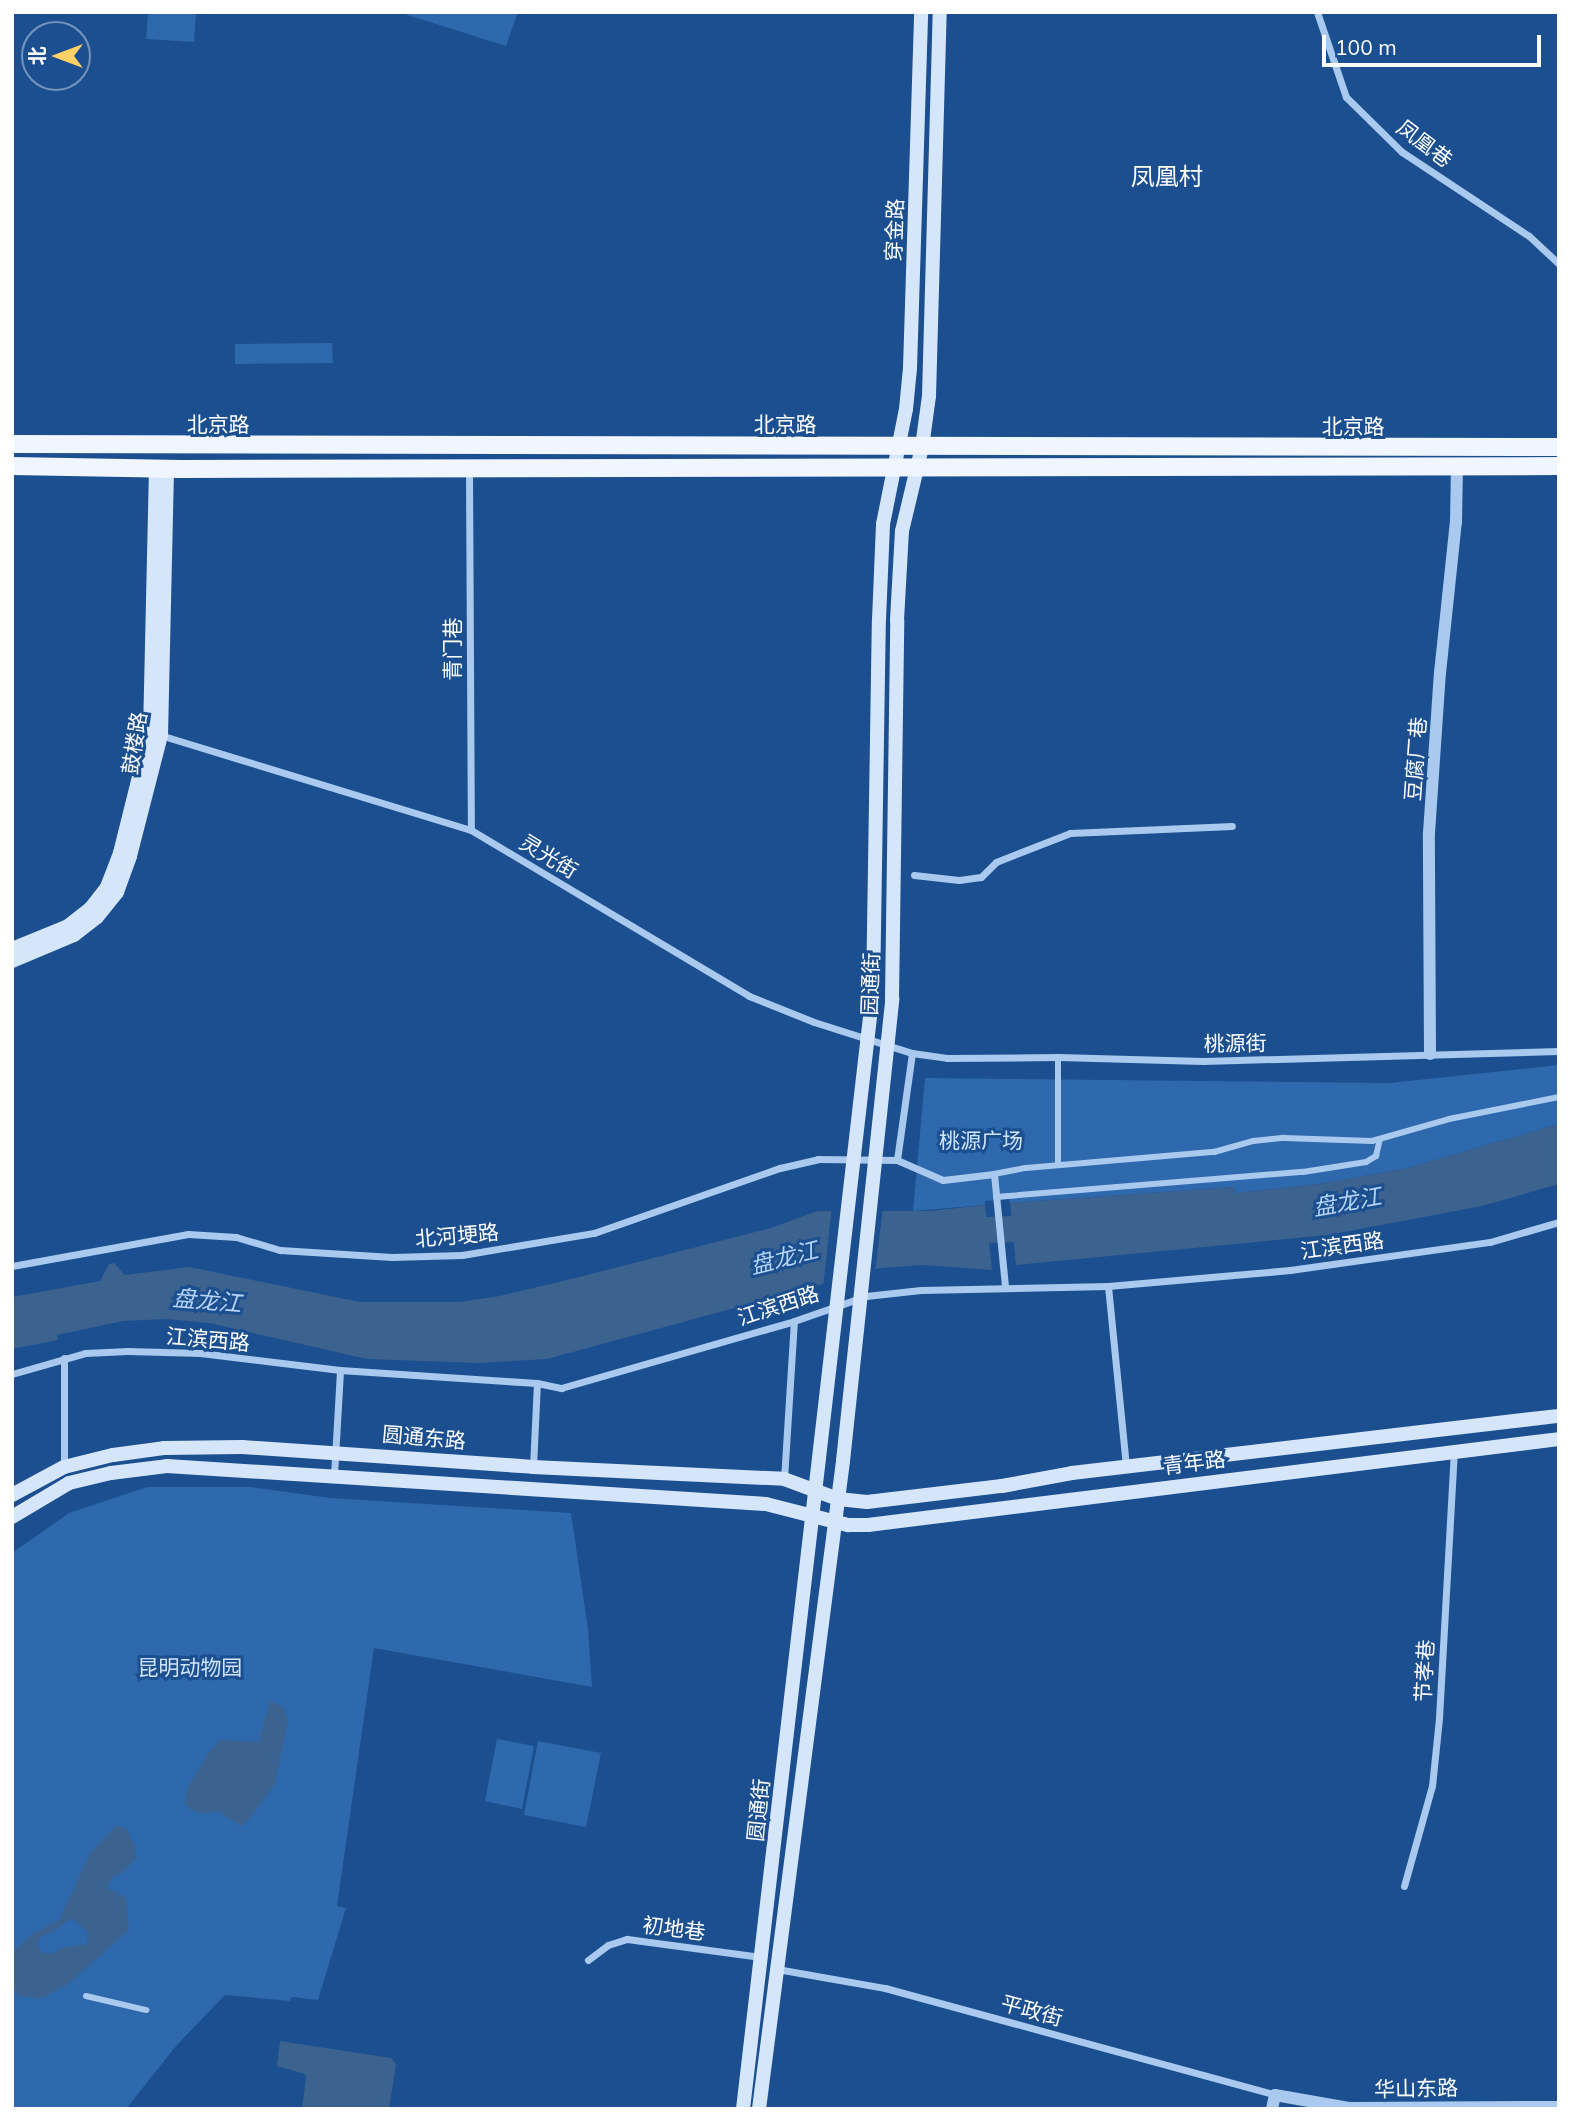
<!DOCTYPE html>
<html>
<head>
<meta charset="utf-8">
<style>
	body { margin:0 }
	#map { position:relative; width:1571px; height:2121px; overflow:hidden; background:#1b4f8f; font-family:Mulish,"Noto Sans SC",sans-serif }
	div>[style] { position:absolute }
	.green>* { inset:0; background:#2e69ad }
	.water>* { inset:0; background:#3c6290 }
	.pier>* { inset:0; background:#1b4f8f }
	.river>* { height:26px; margin:-13px; padding:0 13px; transform-origin:13px; border-radius:13px; background:#3c6290 }
	.pedestrian>* { height:6px; margin:-3px; padding:0 3px; transform-origin:3px; border-radius:3px; background:#a9c9ee }
	.minor>* { height:7px; margin:-3.5px; padding:0 3.5px; transform-origin:3.5px; border-radius:3.5px; background:#a9c9ee }
	.tertiary>* { height:12px; margin:-6px; padding:0 6px; transform-origin:6px; border-radius:6px; background:#a9c9ee }
	.secondary>* { height:14px; margin:-7px; padding:0 7px; transform-origin:7px; border-radius:7px; background:#d6e6fa }
	.primary>* { height:18px; margin:-9px; padding:0 9px; transform-origin:9px; border-radius:9px; background:#f0f6ff }
	.secondary-bridge>* { height:14px; margin:-7px; padding:0 7px; transform-origin:7px; border-radius:7px; background:#d6e6fa }
	span { translate:-50% -50%; white-space:nowrap; text-align:center; line-height:1.15; -webkit-text-stroke:6px #1b4f8f; paint-order:stroke }
	.street-label { font-size:21px; color:#fff }
	.park-label { font-size:21px; color:#cfe3fa }
	.water-label { font-size:23px; color:#b5d3f5; font-style:italic }
	.quarter-label { font-size:24px; color:#fff }
	.frame { position:absolute; inset:0; border:14px solid #fff; pointer-events:none }
	.north { position:absolute; left:21px; top:21px; width:70px; height:70px; box-sizing:border-box; background:#1b4f8f; border:2px solid #7695bc; border-radius:50%; rotate:270deg; font-size:19px; font-weight:700; line-height:28px; text-align:center; color:#fff }
	.north::after { content:''; display:block; margin:auto; width:24px; height:32px; background:#ffd166; clip-path:polygon(50% 0,100% 100%,50% 72%,0 100%) }
	.scale { position:absolute; left:1322px; top:35px; width:219px; height:32px; box-sizing:border-box; border:4px solid #fff; border-top:0; padding-left:9px; font-size:21px; line-height:24px; white-space:nowrap; color:#fff; -webkit-text-stroke:5px #1b4f8f; paint-order:stroke }
</style>
</head>
<body>
<div id="map">
	<div class="green">
		<div style="clip-path:polygon(148px 12px,196px 12px,194px 42px,146px 39px)"></div>
		<div style="clip-path:polygon(398px 12px,518px 12px,506px 46px)"></div>
		<div style="clip-path:polygon(332px 343px,333px 363px,235px 364px,235px 344px)"></div>
		<div style="clip-path:polygon(1559px 1065px,1559px 1124px,1408px 1168px,1320px 1184px,1235px 1193px,1234px 1187px,1010px 1203px,1009px 1199px,985px 1201px,985px 1205px,913px 1211px,925px 1078px,1390px 1083px)"></div>
		<div style="clip-path:polygon(147px 1487px,251px 1487px,330px 1498px,571px 1513px,588px 1629px,592px 1687px,374px 1648px,337px 1906px,346px 1908px,318px 2000px,292px 1997px,290px 2001px,225px 1995px,176px 2046px,126px 2109px,12px 2109px,12px 1553px,69px 1513px)"></div>
		<div style="clip-path:polygon(497px 1739px,534px 1746px,522px 1809px,485px 1801px)"></div>
		<div style="clip-path:polygon(538px 1741px,601px 1753px,586px 1827px,524px 1815px)"></div>
	</div>
	<div class="water">
		<div style="clip-path:polygon(1559px 1124px,1559px 1184px,1482px 1206px,1328px 1235px,1016px 1265px,1010px 1203px,1234px 1187px,1235px 1193px,1320px 1184px,1408px 1168px)"></div>
		<div style="clip-path:polygon(985px 1205px,992px 1270px,922px 1265px,881px 1268px,547px 1359px,479px 1363px,367px 1359px,209px 1323px,166px 1319px,123px 1321px,57px 1335px,58px 1340px,12px 1349px,12px 1297px,100px 1281px,109px 1264px,114px 1263px,125px 1275px,189px 1267px,360px 1302px,460px 1302px,500px 1296px,575px 1278px,771px 1228px,817px 1211px,930px 1211px)"></div>
		<div style="clip-path:polygon(270px 1701px,283px 1707px,288px 1720px,275px 1784px,247px 1822px,242px 1826px,217px 1811px,203px 1814px,190px 1809px,185px 1804px,187px 1789px,207px 1755px,220px 1740px,259px 1742px)"></div>
		<div style="clip-path:polygon(evenodd,117px 1825px,127px 1830px,135px 1846px,136px 1858px,122px 1873px,112px 1877px,108px 1888px,126px 1898px,129px 1930px,68px 1984px,40px 1999px,19px 1996px,12px 1986px,12px 1953px,30px 1936px,60px 1919px,90px 1853px,117px 1825px,72px 1918px,87px 1932px,87px 1944px,62px 1948px,52px 1954px,42px 1952px,37px 1945px,40px 1937px,54px 1931px,72px 1918px)"></div>
		<div style="clip-path:polygon(280px 2041px,391px 2058px,396px 2064px,389px 2109px,302px 2109px,306px 2078px,305px 2074px,277px 2066px)"></div>
	</div>
	<div class="pier">
		<div style="clip-path:polygon(832px 1206px,883px 1207px,875px 1273px,823px 1288px)"></div>
	</div>
	<div class="river">
		<div style="left:953px;top:1231px;width:94px;rotate:-1.8deg"></div>
	</div>
	<div class="pedestrian">
		<div style="left:1058px;top:1165px;width:108px;rotate:-90deg"></div>
		<div style="left:994px;top:1174px;width:33px;rotate:-11deg"></div>
		<div style="left:1026px;top:1168px;width:189px;rotate:-4.9deg"></div>
		<div style="left:1214px;top:1152px;width:41px;rotate:-15.8deg"></div>
		<div style="left:1253px;top:1141px;width:31px;rotate:-6deg"></div>
		<div style="left:1284px;top:1138px;width:88px;rotate:2deg"></div>
		<div style="left:1372px;top:1141px;width:80px;rotate:-15.9deg"></div>
		<div style="left:1449px;top:1119px;width:112px;rotate:-11.3deg"></div>
		<div style="left:996px;top:1197px;width:308px;rotate:-4.7deg"></div>
		<div style="left:1303px;top:1172px;width:64px;rotate:-9deg"></div>
		<div style="left:1366px;top:1162px;width:12px;rotate:-31deg"></div>
		<div style="left:1376px;top:1156px;width:17px;rotate:-77deg"></div>
		<div style="left:86px;top:1996px;width:62px;rotate:13.1deg"></div>
	</div>
	<div class="minor">
		<div style="left:1317px;top:12px;width:90px;rotate:71.2deg"></div>
		<div style="left:1346px;top:97px;width:78px;rotate:44.5deg"></div>
		<div style="left:1402px;top:152px;width:152px;rotate:33.5deg"></div>
		<div style="left:1529px;top:236px;width:41px;rotate:43deg"></div>
		<div style="left:469px;top:471px;width:359px;rotate:89.7deg"></div>
		<div style="left:160px;top:735px;width:325px;rotate:17deg"></div>
		<div style="left:471px;top:830px;width:324px;rotate:30.8deg"></div>
		<div style="left:749px;top:996px;width:70px;rotate:21.8deg"></div>
		<div style="left:814px;top:1022px;width:103px;rotate:17.6deg"></div>
		<div style="left:912px;top:1053px;width:35px;rotate:8deg"></div>
		<div style="left:947px;top:1058px;width:111px;rotate:-0.5deg"></div>
		<div style="left:1058px;top:1057px;width:145px;rotate:1.6deg"></div>
		<div style="left:1203px;top:1061px;width:356px;rotate:-1.6deg"></div>
		<div style="left:914px;top:875px;width:45px;rotate:6.3deg"></div>
		<div style="left:959px;top:880px;width:22px;rotate:-8deg"></div>
		<div style="left:981px;top:877px;width:21px;rotate:-45deg"></div>
		<div style="left:996px;top:862px;width:79px;rotate:-21.4deg"></div>
		<div style="left:1070px;top:833px;width:162px;rotate:-2.5deg"></div>
		<div style="left:912px;top:1053px;width:108px;rotate:98deg"></div>
		<div style="left:897px;top:1160px;width:50px;rotate:23.5deg"></div>
		<div style="left:943px;top:1180px;width:51px;rotate:-6.7deg"></div>
		<div style="left:994px;top:1174px;width:114px;rotate:84.4deg"></div>
		<div style="left:12px;top:1266px;width:179px;rotate:-10.3deg"></div>
		<div style="left:188px;top:1234px;width:48px;rotate:3.6deg"></div>
		<div style="left:236px;top:1237px;width:46px;rotate:16.5deg"></div>
		<div style="left:280px;top:1250px;width:112px;rotate:3.6deg"></div>
		<div style="left:392px;top:1257px;width:70px;rotate:-1.6deg"></div>
		<div style="left:462px;top:1255px;width:134px;rotate:-9.5deg"></div>
		<div style="left:594px;top:1233px;width:197px;rotate:-19.3deg"></div>
		<div style="left:780px;top:1168px;width:39px;rotate:-13deg"></div>
		<div style="left:818px;top:1159px;width:79px;rotate:0.7deg"></div>
		<div style="left:1108px;top:1286px;width:182px;rotate:84.3deg"></div>
		<div style="left:12px;top:1374px;width:76px;rotate:-16deg"></div>
		<div style="left:85px;top:1353px;width:43px;rotate:-2.7deg"></div>
		<div style="left:128px;top:1351px;width:72px;rotate:1.6deg"></div>
		<div style="left:200px;top:1353px;width:141px;rotate:6.9deg"></div>
		<div style="left:340px;top:1370px;width:197px;rotate:3.8deg"></div>
		<div style="left:537px;top:1383px;width:25px;rotate:12deg"></div>
		<div style="left:561px;top:1388px;width:242px;rotate:-16deg"></div>
		<div style="left:794px;top:1321px;width:76px;rotate:-19.1deg"></div>
		<div style="left:866px;top:1296px;width:55px;rotate:-6.2deg"></div>
		<div style="left:921px;top:1290px;width:187px;rotate:-1.2deg"></div>
		<div style="left:1108px;top:1286px;width:183px;rotate:-5deg"></div>
		<div style="left:1290px;top:1270px;width:202px;rotate:-8deg"></div>
		<div style="left:1490px;top:1242px;width:72px;rotate:-16.2deg"></div>
		<div style="left:64px;top:1467px;width:109px;rotate:-90deg"></div>
		<div style="left:533px;top:1467px;width:84px;rotate:-87.3deg"></div>
		<div style="left:334px;top:1475px;width:105px;rotate:-86.7deg"></div>
		<div style="left:784px;top:1479px;width:158px;rotate:-86.4deg"></div>
		<div style="left:1404px;top:1886px;width:104px;rotate:-74.4deg"></div>
		<div style="left:1432px;top:1786px;width:68px;rotate:-84.1deg"></div>
		<div style="left:1439px;top:1718px;width:265px;rotate:-86.8deg"></div>
		<div style="left:588px;top:1960px;width:25px;rotate:-37deg"></div>
		<div style="left:608px;top:1945px;width:20px;rotate:-18deg"></div>
		<div style="left:627px;top:1939px;width:135px;rotate:7.7deg"></div>
		<div style="left:777px;top:1969px;width:110px;rotate:10deg"></div>
		<div style="left:885px;top:1988px;width:404px;rotate:15.3deg"></div>
	</div>
	<div class="tertiary">
		<div style="left:1430px;top:1054px;width:221px;rotate:-90.3deg"></div>
		<div style="left:1429px;top:833px;width:160px;rotate:-86.1deg"></div>
		<div style="left:1440px;top:673px;width:152px;rotate:-84deg"></div>
		<div style="left:1456px;top:522px;width:55px;rotate:-89deg"></div>
		<div style="left:1272px;top:2109px;width:14px;rotate:-78deg"></div>
		<div style="left:1275px;top:2095px;width:75px;rotate:10deg"></div>
		<div style="left:1349px;top:2108px;width:210px;rotate:-0.3deg"></div>
	</div>
	<div class="secondary">
		<div style="left:879px;top:620px;width:96px;rotate:-87.6deg"></div>
		<div style="left:883px;top:524px;width:117px;rotate:-78.7deg"></div>
		<div style="left:906px;top:409px;width:41px;rotate:-84.4deg"></div>
		<div style="left:910px;top:368px;width:356px;rotate:-88.2deg"></div>
		<div style="left:897px;top:620px;width:89px;rotate:-86.8deg"></div>
		<div style="left:902px;top:531px;width:86px;rotate:-76.6deg"></div>
		<div style="left:922px;top:447px;width:51px;rotate:-82.2deg"></div>
		<div style="left:929px;top:396px;width:384px;rotate:-88.4deg"></div>
		<div style="left:12px;top:949px;width:61px;rotate:-22.3deg"></div>
		<div style="left:68px;top:926px;width:28px;rotate:-38deg"></div>
		<div style="left:90px;top:909px;width:28px;rotate:-52deg"></div>
		<div style="left:107px;top:887px;width:36px;rotate:-69deg"></div>
		<div style="left:120px;top:853px;width:124px;rotate:-76deg"></div>
		<div style="left:150px;top:733px;width:265px;rotate:-88.7deg"></div>
		<div style="left:12px;top:961px;width:67px;rotate:-22.8deg"></div>
		<div style="left:74px;top:935px;width:29px;rotate:-38deg"></div>
		<div style="left:97px;top:917px;width:32px;rotate:-51deg"></div>
		<div style="left:117px;top:892px;width:38px;rotate:-70deg"></div>
		<div style="left:130px;top:856px;width:125px;rotate:-75.6deg"></div>
		<div style="left:161px;top:735px;width:266px;rotate:-88.7deg"></div>
		<div style="left:12px;top:1495px;width:59px;rotate:-28.3deg"></div>
		<div style="left:64px;top:1467px;width:50px;rotate:-13.8deg"></div>
		<div style="left:113px;top:1455px;width:51px;rotate:-7.8deg"></div>
		<div style="left:164px;top:1448px;width:78px;rotate:-0.7deg"></div>
		<div style="left:242px;top:1447px;width:292px;rotate:3.9deg"></div>
		<div style="left:533px;top:1467px;width:251px;rotate:2.7deg"></div>
		<div style="left:784px;top:1479px;width:58px;rotate:20.3deg"></div>
		<div style="left:838px;top:1499px;width:29px;rotate:6deg"></div>
		<div style="left:867px;top:1502px;width:136px;rotate:-6.8deg"></div>
		<div style="left:1002px;top:1486px;width:71px;rotate:-10.5deg"></div>
		<div style="left:1072px;top:1473px;width:490px;rotate:-6.7deg"></div>
		<div style="left:12px;top:1517px;width:66px;rotate:-30.8deg"></div>
		<div style="left:69px;top:1483px;width:43px;rotate:-13.4deg"></div>
		<div style="left:111px;top:1473px;width:56px;rotate:-7.1deg"></div>
		<div style="left:167px;top:1466px;width:600px;rotate:3.63deg"></div>
		<div style="left:766px;top:1504px;width:85px;rotate:14.4deg"></div>
		<div style="left:848px;top:1525px;width:20px"></div>
		<div style="left:868px;top:1525px;width:696px;rotate:-7.09deg"></div>
		<div style="left:743px;top:2109px;width:655px;rotate:-83.34deg"></div>
		<div style="left:759px;top:2109px;width:653px;rotate:-82.61deg"></div>
	</div>
	<div class="primary">
		<div style="left:12px;top:444px;width:1547px;rotate:0.11deg"></div>
		<div style="left:12px;top:466px;width:169px;rotate:1deg"></div>
		<div style="left:181px;top:469px;width:1378px;rotate:-0.12deg"></div>
	</div>
	<div class="secondary-bridge">
		<div style="left:819px;top:1458px;width:468px;rotate:-83.4deg"></div>
		<div style="left:873px;top:993px;width:373px;rotate:-89.1deg"></div>
		<div style="left:843px;top:1461px;width:465px;rotate:-83.9deg"></div>
		<div style="left:892px;top:999px;width:379px;rotate:-89.2deg"></div>
	</div>
	<div class="street-label">
		<span style="left:1425px;top:143px;rotate:37deg">凤凰巷</span>
		<span style="left:894px;top:230px;rotate:-88deg">穿金路</span>
		<span style="left:218px;top:424px">北京路</span>
		<span style="left:785px;top:424px">北京路</span>
		<span style="left:1353px;top:426px">北京路</span>
		<span style="left:452px;top:649px;rotate:-90deg">青门巷</span>
		<span style="left:134px;top:743px;rotate:-81deg">鼓楼路</span>
		<span style="left:1415px;top:759px;rotate:-86deg">豆腐厂巷</span>
		<span style="left:549px;top:856px;rotate:31deg">灵光街</span>
		<span style="left:870px;top:984px;rotate:-88deg">园通街</span>
		<span style="left:1235px;top:1043px;rotate:-1deg">桃源街</span>
		<span style="left:457px;top:1235px;rotate:-5deg">北河埂路</span>
		<span style="left:1342px;top:1245px;rotate:-8deg">江滨西路</span>
		<span style="left:778px;top:1305px;rotate:-18deg">江滨西路</span>
		<span style="left:208px;top:1339px;rotate:5deg">江滨西路</span>
		<span style="left:424px;top:1437px;rotate:5deg">圆通东路</span>
		<span style="left:1194px;top:1462px;rotate:-7deg">青年路</span>
		<span style="left:1424px;top:1671px;rotate:-87deg">节孝巷</span>
		<span style="left:758px;top:1810px;rotate:-84deg">圆通街</span>
		<span style="left:674px;top:1928px;rotate:7deg">初地巷</span>
		<span style="left:1032px;top:2010px;rotate:15deg">平政街</span>
		<span style="left:1416px;top:2088px;rotate:-1deg">华山东路</span>
	</div>
	<div class="park-label">
		<span style="left:981px;top:1140px">桃源广场</span>
		<span style="left:190px;top:1667px">昆明动物园</span>
	</div>
	<div class="water-label">
		<span style="left:1347px;top:1202px;rotate:-10deg">盘龙江</span>
		<span style="left:784px;top:1258px;rotate:-14deg">盘龙江</span>
		<span style="left:207px;top:1301px;rotate:5deg">盘龙江</span>
	</div>
	<div class="quarter-label">
		<span style="left:1167px;top:177px">凤凰村</span>
	</div>
	<div class="frame"></div>
	<div class="north">北</div>
	<div class="scale">100 m</div>
</div>
</body>
</html>
